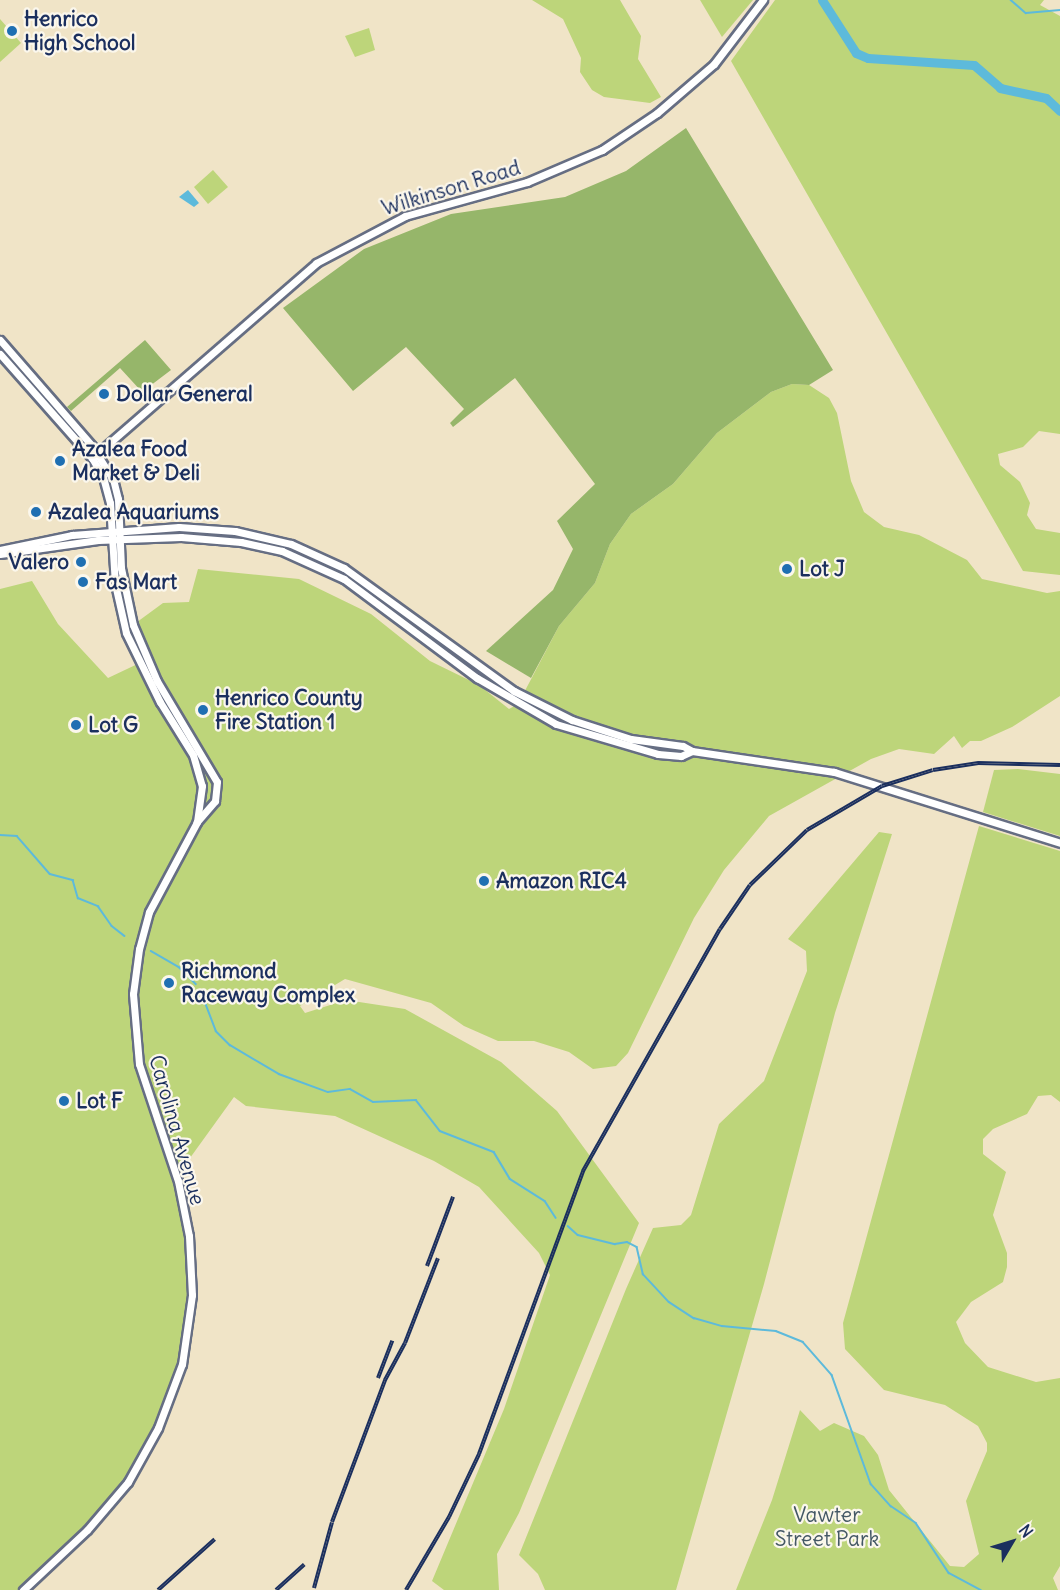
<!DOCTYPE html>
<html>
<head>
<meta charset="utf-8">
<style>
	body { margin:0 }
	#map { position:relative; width:1060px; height:1590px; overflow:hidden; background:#f0e4c7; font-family:Delius,sans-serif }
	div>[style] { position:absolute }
	.green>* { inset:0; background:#bdd57a }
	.forest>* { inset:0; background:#96b66a }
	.water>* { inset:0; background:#5dbadb }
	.stream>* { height:1.5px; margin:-0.75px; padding:0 0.75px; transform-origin:0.75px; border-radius:0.75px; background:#5dbadb }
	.river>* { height:9px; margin:-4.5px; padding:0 4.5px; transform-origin:4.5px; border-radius:4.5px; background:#5dbadb }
	.roads { filter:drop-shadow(2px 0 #666e83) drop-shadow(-2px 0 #666e83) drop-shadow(0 2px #666e83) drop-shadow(0 -2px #666e83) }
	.secondary>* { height:7px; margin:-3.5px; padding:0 3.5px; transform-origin:3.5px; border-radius:3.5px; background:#fff }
	.rail>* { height:4px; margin-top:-2px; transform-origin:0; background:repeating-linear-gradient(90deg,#fbf7ec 0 4.5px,#1b2f5e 0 9px); box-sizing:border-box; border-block:2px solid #1b2f5e }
	.dots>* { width:16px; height:16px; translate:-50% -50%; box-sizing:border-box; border:3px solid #fbf7ec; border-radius:50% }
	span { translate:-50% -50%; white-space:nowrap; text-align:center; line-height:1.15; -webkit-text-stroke:4.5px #fbf7ec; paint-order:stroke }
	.poi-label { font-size:21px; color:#1b2f5e; font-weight:700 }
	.left { translate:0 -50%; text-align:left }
	.right { translate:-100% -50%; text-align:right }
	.street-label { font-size:21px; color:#1b2f5e }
	.park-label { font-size:21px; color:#445865 }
	.north { position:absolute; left:982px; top:1512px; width:60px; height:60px; -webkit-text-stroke:4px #fbf7ec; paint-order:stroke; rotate:52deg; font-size:16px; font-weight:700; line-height:24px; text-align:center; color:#1b2f5e }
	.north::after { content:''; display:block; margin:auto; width:21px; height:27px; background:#1b2f5e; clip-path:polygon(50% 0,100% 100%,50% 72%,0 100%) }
</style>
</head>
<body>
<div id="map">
	<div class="green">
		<div style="clip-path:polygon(532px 0,620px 0,641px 36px,638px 59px,661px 97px,650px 103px,604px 97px,592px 90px,580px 72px,581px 58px,563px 19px)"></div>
		<div style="clip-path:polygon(700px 0,753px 0,722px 37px)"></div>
		<div style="clip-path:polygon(775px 0,1044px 0,1040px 5px,1060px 16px,1060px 434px,1039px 431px,1023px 447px,998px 454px,1000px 465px,1020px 482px,1030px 503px,1027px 515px,1036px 529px,1060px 533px,1060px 575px,1023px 571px,731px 61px)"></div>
		<div style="clip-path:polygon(0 19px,21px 43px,0 62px)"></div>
		<div style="clip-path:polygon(369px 28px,375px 50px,355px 57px,345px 36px)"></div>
		<div style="clip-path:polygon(213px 170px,228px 187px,208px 204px,194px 187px)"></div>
		<div style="clip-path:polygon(792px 384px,809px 385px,829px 398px,837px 413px,851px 481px,864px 512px,884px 527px,919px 535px,967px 560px,982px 579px,1047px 593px,1060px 591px,1060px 696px,1012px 727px,981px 741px,970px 741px,962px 748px,954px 736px,934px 754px,899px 749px,871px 759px,769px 816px,724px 870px,694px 918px,628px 1053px,616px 1066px,593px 1069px,569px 1052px,534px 1041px,498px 1041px,464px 1026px,431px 1003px,345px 979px,300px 1006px,305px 1013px,346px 1000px,405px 1009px,501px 1062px,557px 1111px,639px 1223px,519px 1513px,497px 1554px,499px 1590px,444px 1590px,432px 1581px,504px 1409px,550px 1275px,539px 1253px,479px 1187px,434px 1161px,335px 1116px,246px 1106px,234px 1097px,177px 1176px,192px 1280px,182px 1364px,141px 1461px,109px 1505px,23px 1590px,0 1590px,0 589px,32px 581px,58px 624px,108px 678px,146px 660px,133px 625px,163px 603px,189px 602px,198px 569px,299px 579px,371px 614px,430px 661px,479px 685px,509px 709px,518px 704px,559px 626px,595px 583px,610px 544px,631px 514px,673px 484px,717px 433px,771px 392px)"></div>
		<div style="clip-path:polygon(1018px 769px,1060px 774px,1060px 836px,983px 812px,994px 770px)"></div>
		<div style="clip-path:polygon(979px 826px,1060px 851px,1060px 1102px,1051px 1095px,1038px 1096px,1027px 1114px,993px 1129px,983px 1139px,983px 1154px,1006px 1172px,993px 1215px,1007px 1253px,1007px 1267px,1003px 1282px,971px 1302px,956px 1322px,965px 1343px,988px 1367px,1036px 1382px,1060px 1378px,1060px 1566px,1053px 1578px,1058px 1590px,736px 1590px,772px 1500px,800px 1410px,820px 1431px,834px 1423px,864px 1436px,878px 1455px,889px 1490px,950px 1566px,964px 1567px,979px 1554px,966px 1501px,987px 1451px,987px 1443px,978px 1426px,945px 1405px,884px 1390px,845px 1349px,843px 1323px)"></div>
		<div style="clip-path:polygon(879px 832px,892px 834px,835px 1013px,764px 1284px,676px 1590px,545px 1590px,538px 1574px,519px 1555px,626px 1289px,653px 1228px,681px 1225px,691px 1215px,719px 1124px,764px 1081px,807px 971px,806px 951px,788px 939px)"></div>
	</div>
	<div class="forest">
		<div style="clip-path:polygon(686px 128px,833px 370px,809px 385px,792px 384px,771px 392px,717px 433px,673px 484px,631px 514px,610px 544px,595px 583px,559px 626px,531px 678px,486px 651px,553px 590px,573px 549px,557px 521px,595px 484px,515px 378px,453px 427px,450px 423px,464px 409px,406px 347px,353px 391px,283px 308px,364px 249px,451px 214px,565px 197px,626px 171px)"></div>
		<div style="clip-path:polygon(145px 340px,171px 370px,142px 392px,120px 368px,71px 411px,67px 407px)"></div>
	</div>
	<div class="water">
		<div style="clip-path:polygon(188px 190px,199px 203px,194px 207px,179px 197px)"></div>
	</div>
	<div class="stream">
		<div style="left:1011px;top:0;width:20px;rotate:41deg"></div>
		<div style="left:1026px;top:13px;width:34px;rotate:-5deg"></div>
		<div style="left:0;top:835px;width:17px;rotate:3deg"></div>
		<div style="left:17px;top:836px;width:50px;rotate:49deg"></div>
		<div style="left:50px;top:874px;width:24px;rotate:15deg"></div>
		<div style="left:73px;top:880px;width:19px;rotate:74deg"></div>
		<div style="left:78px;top:898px;width:22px;rotate:22deg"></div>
		<div style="left:98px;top:906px;width:24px;rotate:55deg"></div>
		<div style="left:112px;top:926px;width:16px;rotate:38deg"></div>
		<div style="left:151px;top:951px;width:32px;rotate:30deg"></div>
		<div style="left:179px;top:967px;width:24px;rotate:45deg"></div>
		<div style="left:204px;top:999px;width:34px;rotate:69deg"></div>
		<div style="left:216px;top:1031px;width:20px;rotate:45deg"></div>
		<div style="left:230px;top:1045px;width:57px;rotate:30.6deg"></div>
		<div style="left:279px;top:1074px;width:52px;rotate:20.2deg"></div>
		<div style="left:328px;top:1092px;width:22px;rotate:-8deg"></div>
		<div style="left:350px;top:1089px;width:26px;rotate:29deg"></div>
		<div style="left:373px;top:1102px;width:43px;rotate:-2.7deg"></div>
		<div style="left:416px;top:1100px;width:39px;rotate:52deg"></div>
		<div style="left:440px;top:1131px;width:58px;rotate:21.3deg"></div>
		<div style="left:494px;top:1152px;width:31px;rotate:59deg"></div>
		<div style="left:510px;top:1179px;width:41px;rotate:32.2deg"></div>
		<div style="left:545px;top:1201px;width:20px;rotate:57deg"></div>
		<div style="left:568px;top:1226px;width:13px;rotate:42deg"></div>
		<div style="left:578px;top:1235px;width:38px;rotate:14deg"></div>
		<div style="left:615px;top:1244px;width:12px;rotate:-9deg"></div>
		<div style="left:627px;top:1242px;width:11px;rotate:27deg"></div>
		<div style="left:637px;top:1247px;width:28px;rotate:77deg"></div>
		<div style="left:643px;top:1274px;width:38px;rotate:47deg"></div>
		<div style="left:669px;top:1302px;width:30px;rotate:33deg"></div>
		<div style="left:694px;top:1318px;width:29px;rotate:16deg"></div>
		<div style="left:722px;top:1326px;width:54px;rotate:5.3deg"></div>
		<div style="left:776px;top:1331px;width:29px;rotate:22deg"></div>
		<div style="left:803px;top:1342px;width:44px;rotate:48.7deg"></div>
		<div style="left:832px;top:1375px;width:116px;rotate:70.3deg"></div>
		<div style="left:871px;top:1484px;width:30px;rotate:48deg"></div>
		<div style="left:891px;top:1506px;width:30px;rotate:34deg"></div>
		<div style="left:916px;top:1523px;width:60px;rotate:56.6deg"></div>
		<div style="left:949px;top:1573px;width:36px;rotate:28deg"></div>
	</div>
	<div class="river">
		<div style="left:822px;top:0;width:63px;rotate:57.3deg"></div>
		<div style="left:856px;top:53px;width:13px;rotate:23deg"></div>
		<div style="left:868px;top:58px;width:106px;rotate:3.8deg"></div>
		<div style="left:974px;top:65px;width:35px;rotate:41deg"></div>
		<div style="left:1000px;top:88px;width:47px;rotate:12.3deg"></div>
		<div style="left:1046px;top:98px;width:19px;rotate:43deg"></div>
	</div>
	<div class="roads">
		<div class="secondary">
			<div style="left:0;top:340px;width:140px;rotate:49deg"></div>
			<div style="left:92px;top:446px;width:39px;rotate:58deg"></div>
			<div style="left:113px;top:479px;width:21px;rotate:76deg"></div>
			<div style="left:118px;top:499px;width:69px;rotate:87.5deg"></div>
			<div style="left:121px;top:568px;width:58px;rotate:78.1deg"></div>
			<div style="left:133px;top:625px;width:61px;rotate:66.8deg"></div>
			<div style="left:157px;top:681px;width:117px;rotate:59.3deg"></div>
			<div style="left:217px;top:782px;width:19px;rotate:96deg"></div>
			<div style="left:215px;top:801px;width:28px;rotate:131deg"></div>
			<div style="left:0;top:354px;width:139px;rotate:48.5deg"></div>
			<div style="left:92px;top:458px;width:22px;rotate:60deg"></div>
			<div style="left:103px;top:477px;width:27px;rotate:75deg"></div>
			<div style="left:110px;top:503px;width:81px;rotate:86.5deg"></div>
			<div style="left:115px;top:584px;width:50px;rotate:77.3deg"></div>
			<div style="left:126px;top:633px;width:77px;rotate:63.8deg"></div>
			<div style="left:160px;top:702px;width:62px;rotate:58.1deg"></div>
			<div style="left:193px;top:755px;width:32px;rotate:74deg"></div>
			<div style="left:202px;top:786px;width:36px;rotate:98deg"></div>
			<div style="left:197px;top:822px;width:102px;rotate:118.1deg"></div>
			<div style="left:149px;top:912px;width:38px;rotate:105deg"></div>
			<div style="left:139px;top:949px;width:45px;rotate:97.6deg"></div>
			<div style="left:133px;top:994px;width:70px;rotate:85.1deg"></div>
			<div style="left:139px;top:1064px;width:123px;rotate:71.6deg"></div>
			<div style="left:178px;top:1181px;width:56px;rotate:78.7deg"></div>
			<div style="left:189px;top:1236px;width:59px;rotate:87.1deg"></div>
			<div style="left:192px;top:1295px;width:70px;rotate:98.2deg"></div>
			<div style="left:182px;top:1364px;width:68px;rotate:110.6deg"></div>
			<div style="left:158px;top:1428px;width:62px;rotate:119.1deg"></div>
			<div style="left:128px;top:1482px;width:63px;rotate:130.5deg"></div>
			<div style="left:87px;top:1530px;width:88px;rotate:136.8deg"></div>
			<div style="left:92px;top:458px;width:297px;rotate:-41deg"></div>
			<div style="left:316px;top:263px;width:101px;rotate:-27.8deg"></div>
			<div style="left:405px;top:216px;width:127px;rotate:-15.6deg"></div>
			<div style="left:527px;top:182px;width:82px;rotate:-23.1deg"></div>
			<div style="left:602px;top:150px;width:66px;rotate:-33.9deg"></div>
			<div style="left:657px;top:113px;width:75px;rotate:-40.7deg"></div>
			<div style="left:714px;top:64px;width:81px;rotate:-52.6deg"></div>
			<div style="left:0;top:550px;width:74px;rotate:-11.8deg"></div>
			<div style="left:72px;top:535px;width:107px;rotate:-4.3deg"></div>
			<div style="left:179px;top:527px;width:56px;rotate:4.1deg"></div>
			<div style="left:235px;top:531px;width:57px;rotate:13.1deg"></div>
			<div style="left:291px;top:544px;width:58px;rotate:24.4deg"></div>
			<div style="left:344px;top:568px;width:210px;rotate:35.9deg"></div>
			<div style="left:514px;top:691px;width:65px;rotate:26.6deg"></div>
			<div style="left:572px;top:720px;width:62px;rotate:17.9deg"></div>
			<div style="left:631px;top:739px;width:52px;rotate:7.7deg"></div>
			<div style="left:683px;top:746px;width:10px;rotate:29deg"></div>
			<div style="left:692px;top:751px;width:144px;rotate:8.4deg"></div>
			<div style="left:834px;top:772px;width:237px;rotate:17.4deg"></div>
			<div style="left:0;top:554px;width:99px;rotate:-8.1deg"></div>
			<div style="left:98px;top:540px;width:83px;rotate:-2.1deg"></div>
			<div style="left:181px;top:537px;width:60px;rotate:4.8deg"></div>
			<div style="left:241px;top:542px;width:42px;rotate:12.4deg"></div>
			<div style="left:282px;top:551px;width:68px;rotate:24.3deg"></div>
			<div style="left:344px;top:579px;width:166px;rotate:36.7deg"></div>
			<div style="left:477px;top:678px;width:91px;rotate:30.2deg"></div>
			<div style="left:556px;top:724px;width:106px;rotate:16.4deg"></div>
			<div style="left:658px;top:754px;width:23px;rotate:5deg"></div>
			<div style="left:681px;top:756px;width:12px;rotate:-24deg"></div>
		</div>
	</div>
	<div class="rail">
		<div style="left:427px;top:1266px;width:74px;rotate:-69.4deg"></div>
		<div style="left:378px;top:1378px;width:40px;rotate:-69deg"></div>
		<div style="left:314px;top:1588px;width:68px;rotate:-74.7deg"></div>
		<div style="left:332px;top:1522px;width:152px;rotate:-69.5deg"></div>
		<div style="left:385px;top:1380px;width:42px;rotate:-61.6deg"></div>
		<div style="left:405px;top:1343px;width:91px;rotate:-68.8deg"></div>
		<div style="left:158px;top:1590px;width:76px;rotate:-41.8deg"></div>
		<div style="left:276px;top:1590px;width:38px;rotate:-42deg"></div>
		<div style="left:406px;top:1590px;width:85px;rotate:-59.5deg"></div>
		<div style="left:449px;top:1517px;width:70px;rotate:-64.5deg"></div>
		<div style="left:479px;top:1454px;width:302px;rotate:-69.8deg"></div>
		<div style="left:583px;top:1171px;width:278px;rotate:-60.5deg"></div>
		<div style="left:720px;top:929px;width:53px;rotate:-55.7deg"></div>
		<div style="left:750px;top:885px;width:79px;rotate:-44deg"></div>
		<div style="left:807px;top:830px;width:87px;rotate:-30.4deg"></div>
		<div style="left:882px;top:786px;width:53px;rotate:-17.4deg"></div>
		<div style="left:933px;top:770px;width:46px;rotate:-8.8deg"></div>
		<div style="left:978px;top:763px;width:82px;rotate:1.4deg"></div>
	</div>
	<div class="dots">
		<div style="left:12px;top:31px;background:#1f6fb2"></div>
		<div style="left:104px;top:394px;background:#1f6fb2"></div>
		<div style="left:60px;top:461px;background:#1f6fb2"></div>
		<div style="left:36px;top:512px;background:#1f6fb2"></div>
		<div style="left:81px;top:562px;background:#1f6fb2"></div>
		<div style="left:787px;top:569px;background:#1f6fb2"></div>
		<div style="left:83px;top:582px;background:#1f6fb2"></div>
		<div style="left:203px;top:710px;background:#1f6fb2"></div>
		<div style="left:76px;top:725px;background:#1f6fb2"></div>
		<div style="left:484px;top:881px;background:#1f6fb2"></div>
		<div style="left:169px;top:983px;background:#1f6fb2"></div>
		<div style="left:64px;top:1101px;background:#1f6fb2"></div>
	</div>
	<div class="poi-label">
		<span class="left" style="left:24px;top:31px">Henrico<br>High School</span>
		<span class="left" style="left:116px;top:394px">Dollar General</span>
		<span class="left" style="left:72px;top:461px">Azalea Food<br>Market &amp; Deli</span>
		<span class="left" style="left:48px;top:512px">Azalea Aquariums</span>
		<span class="right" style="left:69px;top:562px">Valero</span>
		<span class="left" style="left:799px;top:569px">Lot J</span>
		<span class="left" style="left:95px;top:582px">Fas Mart</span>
		<span class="left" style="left:215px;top:710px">Henrico County<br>Fire Station 1</span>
		<span class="left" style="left:88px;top:725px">Lot G</span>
		<span class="left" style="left:496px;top:881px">Amazon RIC4</span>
		<span class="left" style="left:181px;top:983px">Richmond<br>Raceway Complex</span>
		<span class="left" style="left:76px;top:1101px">Lot F</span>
	</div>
	<div class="street-label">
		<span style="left:451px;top:188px;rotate:-17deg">Wilkinson Road</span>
		<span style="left:177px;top:1130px;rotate:74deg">Carolina Avenue</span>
	</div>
	<div class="park-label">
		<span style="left:827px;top:1527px">Vawter<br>Street Park</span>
	</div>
	<div class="north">N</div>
</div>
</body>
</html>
